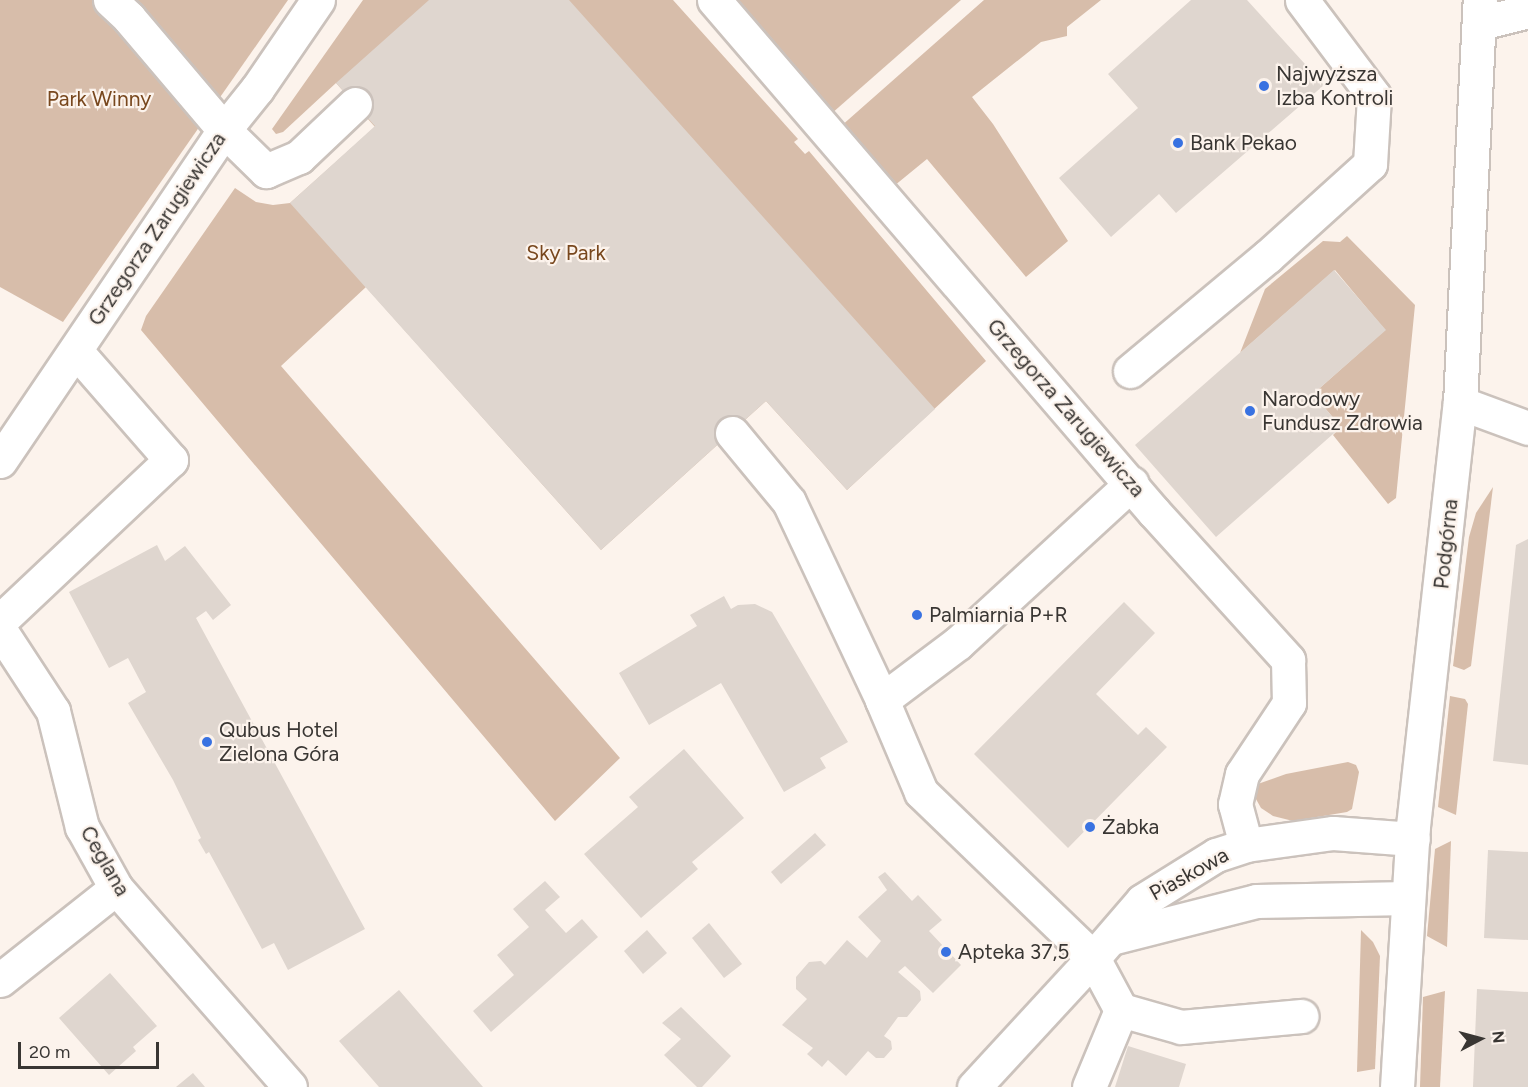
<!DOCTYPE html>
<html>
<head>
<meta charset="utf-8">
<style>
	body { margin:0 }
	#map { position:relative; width:1528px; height:1087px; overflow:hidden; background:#fcf3ec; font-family:Figtree,sans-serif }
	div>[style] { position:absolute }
	.green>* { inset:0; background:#d7bdaa }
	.building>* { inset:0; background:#dfd6cf }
	.roads { filter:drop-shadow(2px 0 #cbc2bc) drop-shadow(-2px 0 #cbc2bc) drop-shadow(0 2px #cbc2bc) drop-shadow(0 -2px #cbc2bc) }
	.minor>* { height:33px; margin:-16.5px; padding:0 16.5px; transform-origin:16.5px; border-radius:16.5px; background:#fff }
	.dots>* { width:16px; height:16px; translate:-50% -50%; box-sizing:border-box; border:3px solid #fcf3ec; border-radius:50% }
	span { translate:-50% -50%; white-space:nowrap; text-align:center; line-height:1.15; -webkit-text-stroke:4.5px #fcf3ec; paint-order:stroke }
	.poi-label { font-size:21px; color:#393633 }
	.left { translate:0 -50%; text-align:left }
	.park-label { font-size:21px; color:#78471d }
	.street-label { font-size:21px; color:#393633 }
	.north { position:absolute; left:1450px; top:1009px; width:60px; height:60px; -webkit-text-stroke:4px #fcf3ec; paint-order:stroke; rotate:84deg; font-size:16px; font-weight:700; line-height:24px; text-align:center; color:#393633 }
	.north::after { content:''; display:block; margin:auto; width:21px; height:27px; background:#393633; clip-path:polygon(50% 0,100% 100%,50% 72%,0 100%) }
	.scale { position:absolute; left:18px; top:1042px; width:141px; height:27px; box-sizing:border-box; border:3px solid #393633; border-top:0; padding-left:8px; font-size:18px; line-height:21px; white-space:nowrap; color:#393633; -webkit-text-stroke:4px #fcf3ec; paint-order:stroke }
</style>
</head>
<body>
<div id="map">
	<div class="green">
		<div style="clip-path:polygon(0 0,288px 0,63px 322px,0 287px)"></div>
		<div style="clip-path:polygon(363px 0,673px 0,798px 139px,794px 142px,805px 154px,809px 151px,986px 361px,847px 490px,766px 401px,601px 550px,366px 287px,281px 366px,620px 758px,555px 821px,141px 330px,146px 316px,235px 188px,256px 202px,273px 205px,290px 203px,375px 127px,336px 83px,283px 132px,276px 134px,272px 129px)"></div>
		<div style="clip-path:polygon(733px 0,961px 0,831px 114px)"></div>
		<div style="clip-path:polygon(984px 0,1101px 0,1067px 27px,1067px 36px,1041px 42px,972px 97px,993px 124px,1068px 241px,1026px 277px,927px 159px,894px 186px,840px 127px)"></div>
		<div style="clip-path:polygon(1347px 236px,1415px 305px,1396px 498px,1388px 504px,1333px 435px,1341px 427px,1313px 394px,1385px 330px,1335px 270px,1240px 353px,1265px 289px,1323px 241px,1340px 242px)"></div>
		<div style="clip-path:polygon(1493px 487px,1471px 666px,1464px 670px,1453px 666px,1469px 537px,1476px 513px)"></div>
		<div style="clip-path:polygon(1450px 696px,1465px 699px,1468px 704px,1456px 815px,1438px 807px)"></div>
		<div style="clip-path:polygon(1348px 762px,1356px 765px,1359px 772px,1352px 809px,1347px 812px,1293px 821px,1273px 816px,1261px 808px,1252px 792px,1255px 785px,1286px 774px)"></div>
		<div style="clip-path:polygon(1451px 841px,1447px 947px,1427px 936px,1435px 849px)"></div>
		<div style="clip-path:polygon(1361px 930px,1373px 942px,1380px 956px,1375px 1069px,1357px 1072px)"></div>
		<div style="clip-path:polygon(1445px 991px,1440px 1087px,1420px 1087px,1423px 997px)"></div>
	</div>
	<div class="building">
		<div style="clip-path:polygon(429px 0,569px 0,935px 409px,847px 490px,766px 401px,601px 550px,290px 203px,375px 126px,336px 83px)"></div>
		<div style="clip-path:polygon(1191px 0,1247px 0,1324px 85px,1176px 213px,1159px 194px,1111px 237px,1059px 178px,1138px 108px,1108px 74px)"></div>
		<div style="clip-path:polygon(1334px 270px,1386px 330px,1313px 394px,1341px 427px,1216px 537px,1135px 445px)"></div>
		<div style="clip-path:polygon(1528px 539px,1528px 765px,1493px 761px,1516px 545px)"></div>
		<div style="clip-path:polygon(157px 545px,165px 561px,185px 546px,231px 605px,213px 620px,206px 611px,196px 618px,365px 929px,288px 970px,274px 943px,262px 949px,209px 852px,206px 854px,198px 840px,201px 838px,173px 780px,128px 703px,146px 692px,128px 658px,109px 668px,69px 592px)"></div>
		<div style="clip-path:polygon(724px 596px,731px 609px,738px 605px,755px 604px,772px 612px,848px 742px,820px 758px,826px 768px,784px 792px,721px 683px,649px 725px,619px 673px,697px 626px,690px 615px)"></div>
		<div style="clip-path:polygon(1124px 602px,1155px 633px,1096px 694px,1138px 735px,1146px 727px,1167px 747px,1068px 848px,974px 754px)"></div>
		<div style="clip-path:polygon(684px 749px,744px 818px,692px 862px,698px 869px,641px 918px,584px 854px,638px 807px,629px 797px)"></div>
		<div style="clip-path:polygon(815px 833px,826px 845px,781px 884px,771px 872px)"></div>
		<div style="clip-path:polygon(1488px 850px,1528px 852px,1528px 940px,1484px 938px)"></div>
		<div style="clip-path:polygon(885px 872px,912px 901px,918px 895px,942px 920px,929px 931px,961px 965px,933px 993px,905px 966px,898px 972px,920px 991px,921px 1000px,907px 1017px,898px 1017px,884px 1036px,891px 1041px,892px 1049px,884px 1058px,876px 1058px,868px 1051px,846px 1076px,828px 1060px,822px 1067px,807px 1054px,813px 1048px,782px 1025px,807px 999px,796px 989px,796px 977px,809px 962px,821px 961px,825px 965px,847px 940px,867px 958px,881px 941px,858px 917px,887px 890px,878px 877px)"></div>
		<div style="clip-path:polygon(545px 881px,560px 897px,545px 910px,566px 933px,582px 919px,598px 937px,491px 1032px,473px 1011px,514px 975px,497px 955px,529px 927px,513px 909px)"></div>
		<div style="clip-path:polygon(709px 923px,742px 964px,724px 978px,692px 938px)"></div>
		<div style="clip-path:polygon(647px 930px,667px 953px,643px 974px,624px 951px)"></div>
		<div style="clip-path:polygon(110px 973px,157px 1026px,133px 1047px,136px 1051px,109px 1075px,59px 1018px)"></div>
		<div style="clip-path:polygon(1477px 989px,1528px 992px,1528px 1087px,1473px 1087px)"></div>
		<div style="clip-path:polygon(399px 990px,444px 1042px,483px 1087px,379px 1087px,339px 1041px)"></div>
		<div style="clip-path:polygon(681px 1007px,731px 1056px,702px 1087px,697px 1087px,664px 1055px,681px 1039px,662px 1023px)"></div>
		<div style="clip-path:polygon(1128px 1046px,1186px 1064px,1179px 1087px,1115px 1087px)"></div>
		<div style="clip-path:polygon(193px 1073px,205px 1087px,176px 1087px)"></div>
	</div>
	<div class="roads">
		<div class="minor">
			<div style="left:110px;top:0;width:26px;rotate:43deg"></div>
			<div style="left:129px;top:18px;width:147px;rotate:49.7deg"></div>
			<div style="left:224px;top:130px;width:59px;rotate:44.3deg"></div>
			<div style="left:266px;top:171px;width:36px;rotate:-23deg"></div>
			<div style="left:299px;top:157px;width:77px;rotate:-43.4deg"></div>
			<div style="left:714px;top:0;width:675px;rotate:49.33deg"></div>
			<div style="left:1154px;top:512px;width:200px;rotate:47.8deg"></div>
			<div style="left:1288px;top:660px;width:43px;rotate:88.7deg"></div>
			<div style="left:1289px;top:703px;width:85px;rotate:123.5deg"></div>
			<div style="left:1242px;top:774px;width:31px;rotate:103deg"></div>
			<div style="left:1235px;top:804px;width:42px;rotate:75deg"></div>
			<div style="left:1480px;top:23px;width:49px;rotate:-14deg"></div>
			<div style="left:1130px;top:371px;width:178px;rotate:-39.8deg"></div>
			<div style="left:1267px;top:257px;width:139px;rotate:-42.1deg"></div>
			<div style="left:1370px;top:164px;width:68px;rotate:-86.6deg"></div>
			<div style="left:1374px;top:96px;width:120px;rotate:-126.9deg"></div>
			<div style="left:1460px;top:403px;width:72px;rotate:20.2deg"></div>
			<div style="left:732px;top:433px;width:89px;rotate:50.4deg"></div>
			<div style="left:789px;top:502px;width:219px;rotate:64.8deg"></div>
			<div style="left:882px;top:700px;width:100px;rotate:67deg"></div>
			<div style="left:921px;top:792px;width:239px;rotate:44deg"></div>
			<div style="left:1093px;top:958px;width:59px;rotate:61.7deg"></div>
			<div style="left:1121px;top:1010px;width:83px;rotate:112.6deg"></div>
			<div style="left:0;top:461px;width:400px;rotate:-55.9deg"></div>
			<div style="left:224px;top:130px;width:53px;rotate:-51.2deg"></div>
			<div style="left:257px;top:89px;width:108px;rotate:-55.6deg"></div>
			<div style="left:0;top:621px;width:235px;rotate:-43.3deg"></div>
			<div style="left:171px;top:460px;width:145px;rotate:-131.1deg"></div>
			<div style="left:0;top:630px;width:97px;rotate:56.8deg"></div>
			<div style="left:53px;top:711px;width:120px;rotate:76deg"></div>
			<div style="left:82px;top:827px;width:70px;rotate:60.9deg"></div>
			<div style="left:116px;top:888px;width:264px;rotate:48.8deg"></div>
			<div style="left:882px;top:700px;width:95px;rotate:-36.9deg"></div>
			<div style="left:958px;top:643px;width:236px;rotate:-42.6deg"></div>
			<div style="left:1111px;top:938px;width:150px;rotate:-14.3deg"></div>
			<div style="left:1256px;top:901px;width:152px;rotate:-1.1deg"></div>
			<div style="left:0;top:980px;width:148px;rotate:-38.4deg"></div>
			<div style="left:1121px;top:1010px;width:62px;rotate:15.8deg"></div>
			<div style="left:1181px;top:1027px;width:121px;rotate:-5.2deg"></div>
			<div style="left:974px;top:1087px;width:176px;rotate:-47.3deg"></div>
			<div style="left:1093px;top:958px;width:75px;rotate:-49.3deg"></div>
			<div style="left:1142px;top:901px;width:87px;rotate:-31.9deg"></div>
			<div style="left:1216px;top:855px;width:32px;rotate:-18deg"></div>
			<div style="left:1246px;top:845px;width:88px;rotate:-7.9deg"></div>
			<div style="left:1333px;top:833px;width:80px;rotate:4.3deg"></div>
			<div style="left:1397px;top:1087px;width:261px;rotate:-86.5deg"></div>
			<div style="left:1413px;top:826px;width:426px;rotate:-83.7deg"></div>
			<div style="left:1460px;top:403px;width:403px;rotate:-87.2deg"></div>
		</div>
	</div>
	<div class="dots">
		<div style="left:1264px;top:86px;background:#3972e1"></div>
		<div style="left:1178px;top:143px;background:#3972e1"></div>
		<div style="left:1250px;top:411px;background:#3972e1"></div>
		<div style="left:917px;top:615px;background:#3972e1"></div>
		<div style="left:207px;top:742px;background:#3972e1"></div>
		<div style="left:1090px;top:827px;background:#3972e1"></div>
		<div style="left:946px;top:952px;background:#3972e1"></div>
	</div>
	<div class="poi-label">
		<span class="left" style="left:1276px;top:86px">Najwyższa<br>Izba Kontroli</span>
		<span class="left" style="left:1190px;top:143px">Bank Pekao</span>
		<span class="left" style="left:1262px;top:411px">Narodowy<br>Fundusz Zdrowia</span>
		<span class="left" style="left:929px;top:615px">Palmiarnia P+R</span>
		<span class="left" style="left:219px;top:742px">Qubus Hotel<br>Zielona Góra</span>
		<span class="left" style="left:1102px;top:827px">Żabka</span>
		<span class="left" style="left:958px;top:952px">Apteka 37,5</span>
	</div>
	<div class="park-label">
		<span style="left:99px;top:99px">Park Winny</span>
		<span style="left:566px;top:253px">Sky Park</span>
	</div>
	<div class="street-label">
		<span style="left:157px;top:229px;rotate:-56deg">Grzegorza Zarugiewicza</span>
		<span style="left:1066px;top:408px;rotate:49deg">Grzegorza Zarugiewicza</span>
		<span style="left:1446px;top:544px;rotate:-84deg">Podgórna</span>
		<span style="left:105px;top:861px;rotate:60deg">Ceglana</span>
		<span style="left:1189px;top:874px;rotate:-29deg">Piaskowa</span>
	</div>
	<div class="north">N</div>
	<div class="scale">20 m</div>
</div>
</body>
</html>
